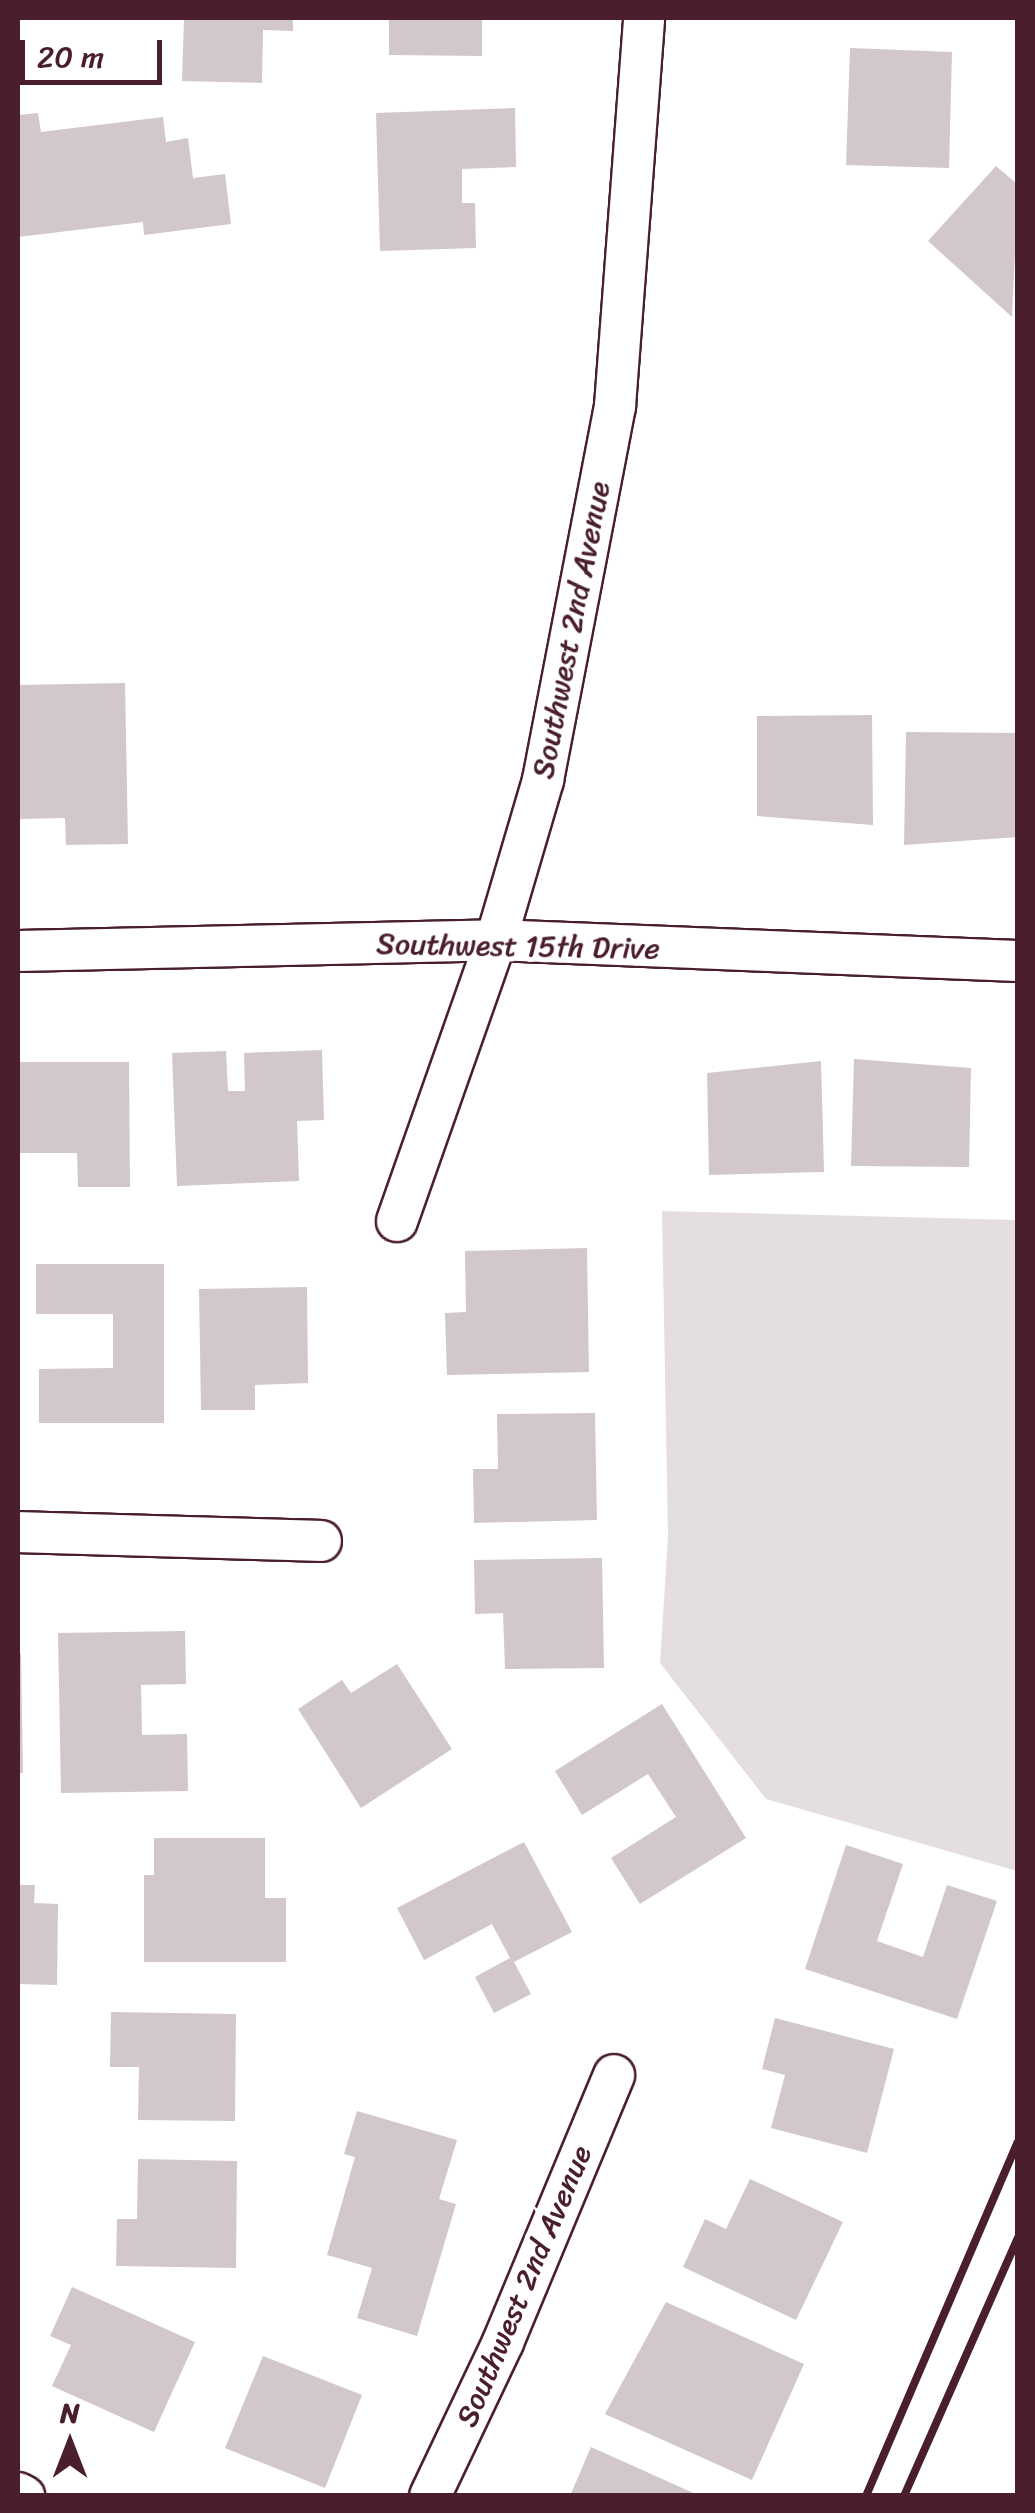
<!DOCTYPE html>
<html>
<head>
<meta charset="utf-8">
<style>
	body { margin:0 }
	#map { position:relative; width:1035px; height:2513px; overflow:hidden; background:#fff; font-family:Sriracha,sans-serif }
	div>[style] { position:absolute }
	.green>* { inset:0; background:#e5dee0 }
	.building>* { inset:0; background:#d2c7cb }
	.roads { filter:drop-shadow(2px 0 #4a1f2b) drop-shadow(-2px 0 #4a1f2b) drop-shadow(0 2px #4a1f2b) drop-shadow(0 -2px #4a1f2b) }
	.minor>* { height:40px; margin:-20px; padding:0 20px; transform-origin:20px; border-radius:20px; background:#fff }
	.rail>* { height:8px; margin:-4px; padding:0 4px; transform-origin:4px; border-radius:4px; background:#4a1f2b }
	span { translate:-50% -50%; white-space:nowrap; text-align:center; line-height:1.15; -webkit-text-stroke:10px #fff; paint-order:stroke }
	.street-label { font-size:30px; color:#4a1f2b }
	.frame { position:absolute; inset:0; border:20px solid #4a1f2b; pointer-events:none }
	.north { position:absolute; left:20px; top:2393px; width:100px; height:100px; -webkit-text-stroke:8px #fff; paint-order:stroke; rotate:0deg; font-size:28px; font-weight:700; line-height:40px; text-align:center; color:#4a1f2b }
	.north::after { content:''; display:block; margin:auto; width:35px; height:45px; background:#4a1f2b; clip-path:polygon(50% 0,100% 100%,50% 72%,0 100%) }
	.scale { position:absolute; left:20px; top:40px; width:142px; height:45px; box-sizing:border-box; border:5px solid #4a1f2b; border-top:0; padding-left:12px; font-size:30px; line-height:35px; white-space:nowrap; color:#4a1f2b; -webkit-text-stroke:8px #fff; paint-order:stroke }
</style>
</head>
<body>
<div id="map">
	<div class="green">
		<div style="clip-path:polygon(662px 1211px,1017px 1220px,1017px 1871px,766px 1799px,660px 1663px,668px 1537px)"></div>
	</div>
	<div class="building">
		<div style="clip-path:polygon(184px 18px,293px 18px,293px 31px,263px 30px,262px 83px,182px 81px)"></div>
		<div style="clip-path:polygon(389px 18px,482px 18px,482px 56px,389px 55px)"></div>
		<div style="clip-path:polygon(850px 48px,952px 52px,949px 168px,846px 165px)"></div>
		<div style="clip-path:polygon(515px 108px,516px 167px,462px 169px,462px 203px,475px 203px,476px 248px,380px 251px,376px 113px)"></div>
		<div style="clip-path:polygon(38px 113px,41px 132px,163px 117px,166px 142px,188px 138px,193px 178px,225px 174px,231px 224px,144px 235px,143px 222px,18px 237px,18px 115px)"></div>
		<div style="clip-path:polygon(996px 166px,1018px 185px,1012px 317px,928px 241px)"></div>
		<div style="clip-path:polygon(125px 683px,128px 844px,66px 845px,65px 818px,18px 819px,18px 685px)"></div>
		<div style="clip-path:polygon(872px 715px,873px 825px,757px 816px,757px 716px)"></div>
		<div style="clip-path:polygon(906px 732px,1018px 733px,1018px 837px,904px 845px)"></div>
		<div style="clip-path:polygon(322px 1050px,324px 1120px,297px 1121px,299px 1181px,177px 1186px,172px 1053px,226px 1051px,228px 1091px,245px 1091px,244px 1053px)"></div>
		<div style="clip-path:polygon(854px 1059px,971px 1068px,969px 1167px,851px 1166px)"></div>
		<div style="clip-path:polygon(821px 1061px,824px 1172px,709px 1175px,707px 1073px)"></div>
		<div style="clip-path:polygon(18px 1062px,129px 1062px,130px 1187px,78px 1187px,77px 1153px,18px 1153px)"></div>
		<div style="clip-path:polygon(587px 1248px,589px 1372px,447px 1375px,445px 1313px,466px 1312px,465px 1251px)"></div>
		<div style="clip-path:polygon(36px 1264px,164px 1264px,164px 1423px,39px 1423px,39px 1369px,113px 1368px,113px 1314px,36px 1314px)"></div>
		<div style="clip-path:polygon(307px 1287px,308px 1383px,255px 1385px,255px 1410px,201px 1410px,199px 1289px)"></div>
		<div style="clip-path:polygon(595px 1413px,597px 1520px,474px 1523px,473px 1469px,498px 1469px,497px 1414px)"></div>
		<div style="clip-path:polygon(602px 1558px,604px 1668px,505px 1669px,503px 1613px,475px 1614px,474px 1560px)"></div>
		<div style="clip-path:polygon(185px 1631px,186px 1684px,141px 1685px,142px 1735px,187px 1734px,188px 1791px,61px 1793px,58px 1633px)"></div>
		<div style="clip-path:polygon(18px 1654px,21px 1654px,23px 1773px,18px 1773px)"></div>
		<div style="clip-path:polygon(397px 1664px,452px 1749px,361px 1808px,298px 1709px,342px 1680px,351px 1693px)"></div>
		<div style="clip-path:polygon(662px 1704px,746px 1838px,640px 1904px,611px 1858px,676px 1817px,648px 1774px,582px 1815px,555px 1771px)"></div>
		<div style="clip-path:polygon(154px 1838px,265px 1838px,265px 1898px,286px 1898px,286px 1962px,144px 1962px,144px 1875px,154px 1875px)"></div>
		<div style="clip-path:polygon(524px 1842px,572px 1932px,514px 1962px,531px 1994px,494px 2013px,475px 1977px,510px 1958px,492px 1924px,424px 1960px,397px 1908px)"></div>
		<div style="clip-path:polygon(846px 1845px,903px 1864px,877px 1941px,923px 1957px,947px 1885px,997px 1901px,957px 2019px,805px 1969px)"></div>
		<div style="clip-path:polygon(18px 1885px,35px 1885px,34px 1903px,58px 1904px,57px 1985px,18px 1984px)"></div>
		<div style="clip-path:polygon(111px 2012px,236px 2014px,235px 2121px,138px 2120px,139px 2067px,110px 2067px)"></div>
		<div style="clip-path:polygon(775px 2018px,894px 2049px,867px 2153px,771px 2128px,785px 2075px,762px 2069px)"></div>
		<div style="clip-path:polygon(357px 2111px,457px 2140px,439px 2199px,456px 2204px,417px 2336px,357px 2318px,372px 2268px,327px 2255px,355px 2157px,344px 2154px)"></div>
		<div style="clip-path:polygon(138px 2159px,237px 2161px,236px 2268px,116px 2266px,117px 2219px,137px 2219px)"></div>
		<div style="clip-path:polygon(750px 2179px,843px 2222px,796px 2320px,683px 2267px,705px 2219px,726px 2229px)"></div>
		<div style="clip-path:polygon(72px 2287px,195px 2342px,154px 2432px,52px 2386px,71px 2345px,50px 2336px)"></div>
		<div style="clip-path:polygon(666px 2302px,804px 2364px,752px 2480px,605px 2414px)"></div>
		<div style="clip-path:polygon(263px 2356px,362px 2395px,325px 2488px,225px 2448px)"></div>
		<div style="clip-path:polygon(591px 2447px,700px 2496px,570px 2496px)"></div>
	</div>
	<div class="roads">
		<div class="minor">
			<div style="left:18px;top:951px;width:478px;rotate:-1.3deg"></div>
			<div style="left:496px;top:940px;width:522px;rotate:2.3deg"></div>
			<div style="left:397px;top:1221px;width:298px;rotate:-70.6deg"></div>
			<div style="left:496px;top:940px;width:167px;rotate:-73.6deg"></div>
			<div style="left:543px;top:780px;width:381px;rotate:-79.1deg"></div>
			<div style="left:615px;top:406px;width:389px;rotate:-85.7deg"></div>
			<div style="left:18px;top:1532px;width:303px;rotate:1.7deg"></div>
			<div style="left:18px;top:2493px;width:7px;rotate:27deg"></div>
			<div style="left:430px;top:2496px;width:170px;rotate:-64.6deg"></div>
			<div style="left:503px;top:2342px;width:289px;rotate:-67.4deg"></div>
		</div>
	</div>
	<div class="rail">
		<div style="left:866px;top:2496px;width:385px;rotate:-66.8deg"></div>
		<div style="left:904px;top:2496px;width:283px;rotate:-66.2deg"></div>
	</div>
	<div class="street-label">
		<span style="left:571px;top:630px;rotate:-79deg">Southwest 2nd Avenue</span>
		<span style="left:518px;top:946px;rotate:1deg">Southwest 15th Drive</span>
		<span style="left:524px;top:2286px;rotate:-67deg">Southwest 2nd Avenue</span>
	</div>
	<div class="frame"></div>
	<div class="north">N</div>
	<div class="scale">20 m</div>
</div>
</body>
</html>
